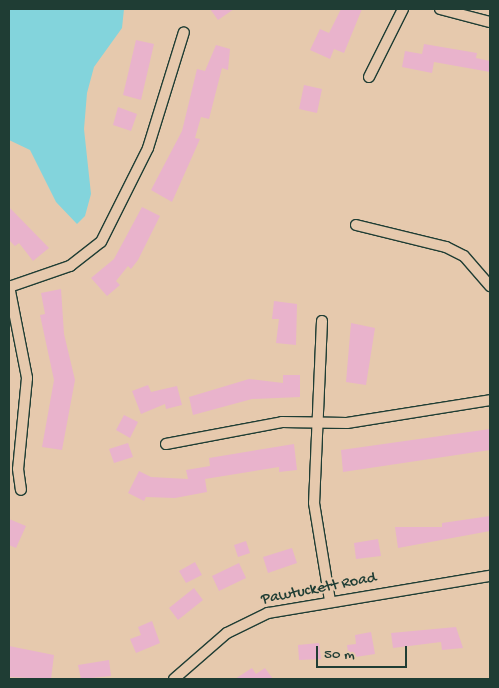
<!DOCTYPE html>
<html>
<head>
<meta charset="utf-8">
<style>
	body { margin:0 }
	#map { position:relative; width:499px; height:688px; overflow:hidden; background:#e6c9ad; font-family:"Gochi Hand",sans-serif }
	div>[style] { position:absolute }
	.water>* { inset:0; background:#83d4dc }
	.building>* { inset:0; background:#e9b3cc }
	.roads { filter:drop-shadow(1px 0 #1f3d34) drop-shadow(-1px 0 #1f3d34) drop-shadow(0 1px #1f3d34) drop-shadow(0 -1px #1f3d34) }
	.street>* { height:10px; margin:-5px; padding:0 5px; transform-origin:5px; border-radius:5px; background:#e6c9ad }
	span { translate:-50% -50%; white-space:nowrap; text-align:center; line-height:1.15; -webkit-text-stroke:4px #e6c9ad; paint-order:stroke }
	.street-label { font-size:16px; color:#1f3d34 }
	.frame { position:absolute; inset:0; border:10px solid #1f3d34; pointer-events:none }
	.scale { position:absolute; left:316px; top:646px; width:91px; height:22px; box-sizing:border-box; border:2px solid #1f3d34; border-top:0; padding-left:6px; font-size:15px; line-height:18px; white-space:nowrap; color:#1f3d34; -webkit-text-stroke:4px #e6c9ad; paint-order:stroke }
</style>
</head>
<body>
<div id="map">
	<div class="water">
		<div style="clip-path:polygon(9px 9px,124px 9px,122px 28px,94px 67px,87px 93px,84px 129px,91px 194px,85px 216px,77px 224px,56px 202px,30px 150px,9px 140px)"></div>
	</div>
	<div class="building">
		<div style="clip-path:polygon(210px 9px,234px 9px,218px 20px)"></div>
		<div style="clip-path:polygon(341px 9px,362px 9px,344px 53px,334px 49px,330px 59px,310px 50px,320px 29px,329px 33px)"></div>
		<div style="clip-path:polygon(136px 40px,154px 44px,141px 100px,123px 95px)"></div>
		<div style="clip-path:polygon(424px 44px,477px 53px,476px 58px,490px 61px,490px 72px,434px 62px,432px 73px,402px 67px,405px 51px,422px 54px)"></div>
		<div style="clip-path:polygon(216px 45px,230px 49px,228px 70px,222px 68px,209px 119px,201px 117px,195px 138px,200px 139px,172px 202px,151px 190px,182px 131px,197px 69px,205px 71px)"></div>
		<div style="clip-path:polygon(304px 85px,322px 89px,317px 113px,299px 109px)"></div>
		<div style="clip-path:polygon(118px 107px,137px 114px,131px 131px,113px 125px)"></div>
		<div style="clip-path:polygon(9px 207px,49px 248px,33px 261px,19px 243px,15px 246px,9px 240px)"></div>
		<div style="clip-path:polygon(142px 207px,160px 216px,138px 260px,131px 269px,128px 266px,116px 281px,120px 285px,107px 296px,91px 278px,114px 259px)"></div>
		<div style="clip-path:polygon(61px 289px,64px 334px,75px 380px,62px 450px,42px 447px,54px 380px,40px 315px,45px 314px,41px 293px)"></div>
		<div style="clip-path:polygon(274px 301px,297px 304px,296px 345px,276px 343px,279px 319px,272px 319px)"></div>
		<div style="clip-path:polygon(351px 323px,375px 328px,366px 385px,346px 382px)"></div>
		<div style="clip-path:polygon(283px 375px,300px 375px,300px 397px,252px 399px,193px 415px,189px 397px,249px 379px,283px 383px)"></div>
		<div style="clip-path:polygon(148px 385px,151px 392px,177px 386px,182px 405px,166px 409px,165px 404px,141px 414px,132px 391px)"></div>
		<div style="clip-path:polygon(124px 415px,138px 422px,130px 438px,116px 430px)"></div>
		<div style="clip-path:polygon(490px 429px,490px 450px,343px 472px,341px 450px)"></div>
		<div style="clip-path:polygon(128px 443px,133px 457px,114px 463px,109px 449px)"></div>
		<div style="clip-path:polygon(294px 444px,297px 470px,279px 472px,279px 467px,205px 479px,207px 492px,175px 498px,146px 497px,144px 501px,128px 493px,139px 471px,151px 477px,188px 479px,186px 470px,210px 466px,209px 458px)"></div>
		<div style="clip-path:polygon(490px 516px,490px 531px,398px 548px,395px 527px,442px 527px,442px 523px)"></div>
		<div style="clip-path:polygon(9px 519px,26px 526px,16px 548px,9px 545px)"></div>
		<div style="clip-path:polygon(378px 539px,381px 556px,356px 559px,354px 543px)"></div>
		<div style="clip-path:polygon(246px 541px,250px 553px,238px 557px,234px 545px)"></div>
		<div style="clip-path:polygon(292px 548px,297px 563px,268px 573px,263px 557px)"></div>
		<div style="clip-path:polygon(195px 562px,202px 575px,186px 583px,179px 571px)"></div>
		<div style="clip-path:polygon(239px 563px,246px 578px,219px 591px,212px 576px)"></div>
		<div style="clip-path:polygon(194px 588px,203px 600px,178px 620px,169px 608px)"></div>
		<div style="clip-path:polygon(152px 621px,160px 643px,136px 653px,130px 639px,141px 635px,138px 627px)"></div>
		<div style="clip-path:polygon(456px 627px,463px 648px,442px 650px,441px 642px,393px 648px,391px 633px)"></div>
		<div style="clip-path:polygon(371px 632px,375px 654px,349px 658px,347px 645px,356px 644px,355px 635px)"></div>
		<div style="clip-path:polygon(319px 643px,321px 659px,299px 660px,298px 645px)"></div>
		<div style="clip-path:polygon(9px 646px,54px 655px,51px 679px,9px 677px)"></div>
		<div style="clip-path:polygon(109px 660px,111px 676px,81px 679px,78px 665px)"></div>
		<div style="clip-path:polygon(252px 668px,256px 674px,265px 668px,273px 679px,235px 679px)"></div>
	</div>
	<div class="roads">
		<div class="street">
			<div style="left:440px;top:9px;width:52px;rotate:14.6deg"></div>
			<div style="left:369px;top:77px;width:76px;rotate:-63.4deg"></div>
			<div style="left:356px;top:225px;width:93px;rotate:13.7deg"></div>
			<div style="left:446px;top:247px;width:20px;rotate:27deg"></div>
			<div style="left:464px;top:256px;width:40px;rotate:49deg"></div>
			<div style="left:9px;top:286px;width:94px;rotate:78.9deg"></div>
			<div style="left:27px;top:378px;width:91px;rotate:95.6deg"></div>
			<div style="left:18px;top:469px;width:21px;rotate:82deg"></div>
			<div style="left:9px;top:287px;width:65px;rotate:-19deg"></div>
			<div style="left:70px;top:266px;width:39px;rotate:-38deg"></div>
			<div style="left:101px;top:242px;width:105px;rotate:-63.4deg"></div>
			<div style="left:148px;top:148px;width:121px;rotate:-72.8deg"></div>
			<div style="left:322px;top:321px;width:182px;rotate:92.5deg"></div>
			<div style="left:314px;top:503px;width:99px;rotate:80.7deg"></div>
			<div style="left:166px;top:444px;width:118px;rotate:-10.7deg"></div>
			<div style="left:282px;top:422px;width:65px;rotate:0.9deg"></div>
			<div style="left:347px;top:423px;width:145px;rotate:-9.1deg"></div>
			<div style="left:174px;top:679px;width:70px;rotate:-41deg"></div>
			<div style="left:227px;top:633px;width:46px;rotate:-26deg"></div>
			<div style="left:268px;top:613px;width:225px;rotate:-9.5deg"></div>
		</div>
	</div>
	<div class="street-label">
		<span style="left:319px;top:590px;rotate:-11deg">Pawtuckett Road</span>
	</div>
	<div class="frame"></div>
	<div class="scale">50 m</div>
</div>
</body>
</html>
